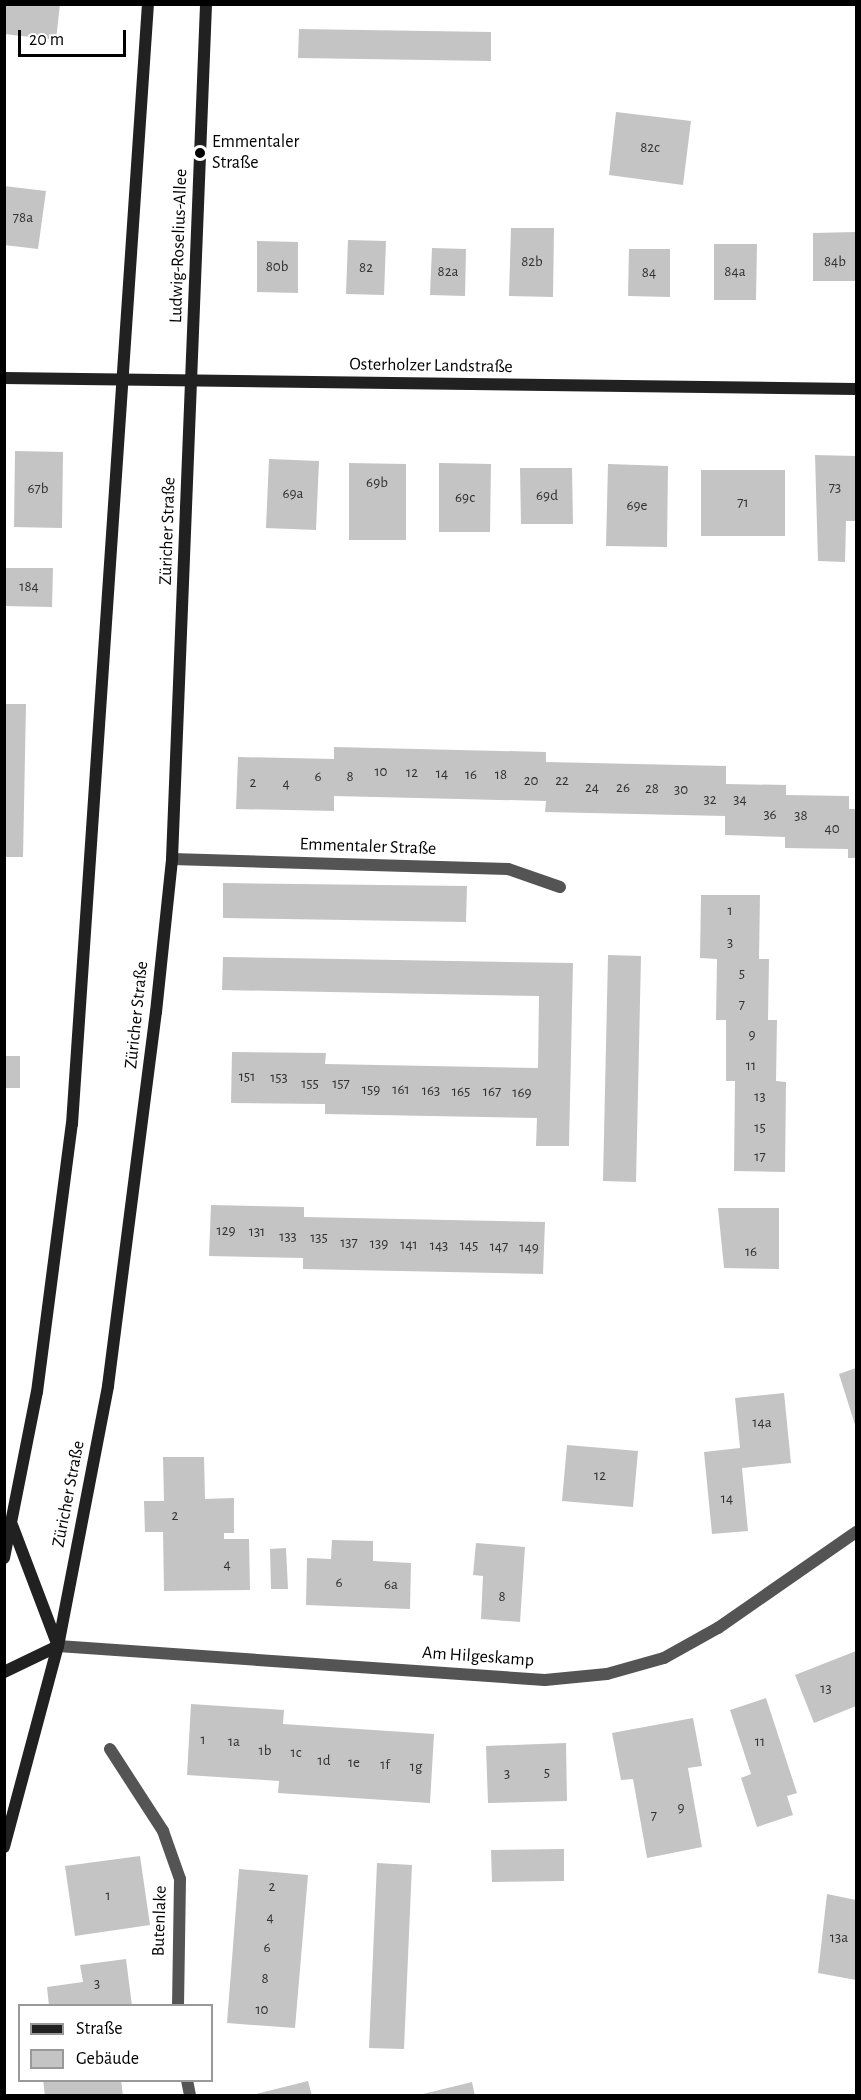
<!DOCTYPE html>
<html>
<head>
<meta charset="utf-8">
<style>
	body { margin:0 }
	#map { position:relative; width:861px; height:2100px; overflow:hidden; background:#fff; font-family:"Alegreya Sans",sans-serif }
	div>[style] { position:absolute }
	.building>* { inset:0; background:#c4c4c4 }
	.street>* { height:12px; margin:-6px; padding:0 6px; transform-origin:6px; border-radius:6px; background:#545454 }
	.secondary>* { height:12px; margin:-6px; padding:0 6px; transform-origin:6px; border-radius:6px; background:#212121 }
	.dots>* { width:16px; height:16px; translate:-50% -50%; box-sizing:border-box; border:3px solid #fff; border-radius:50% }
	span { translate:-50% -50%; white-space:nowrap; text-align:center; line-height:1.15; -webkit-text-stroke:4.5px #fff; paint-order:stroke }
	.number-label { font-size:15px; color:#313131 }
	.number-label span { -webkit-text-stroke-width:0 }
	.poi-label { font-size:18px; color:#000 }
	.left { translate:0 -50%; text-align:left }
	.street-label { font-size:18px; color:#000 }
	.frame { position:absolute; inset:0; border:6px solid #000; pointer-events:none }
	.legend { position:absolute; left:18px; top:2004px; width:195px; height:78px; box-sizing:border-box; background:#fff; border:2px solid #999; margin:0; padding:8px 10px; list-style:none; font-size:18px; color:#000 }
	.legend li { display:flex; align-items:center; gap:12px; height:30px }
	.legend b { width:30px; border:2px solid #999 }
	.scale { position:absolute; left:18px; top:30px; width:108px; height:27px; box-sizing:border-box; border:3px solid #000; border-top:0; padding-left:8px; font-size:18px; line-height:21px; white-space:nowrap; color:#000; -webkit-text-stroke:4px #fff; paint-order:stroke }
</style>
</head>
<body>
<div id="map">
	<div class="building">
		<div style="clip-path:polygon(4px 4px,60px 4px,56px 40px,4px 34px)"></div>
		<div style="clip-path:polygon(299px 29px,491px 32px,491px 61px,298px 58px)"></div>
		<div style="clip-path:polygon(616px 112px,691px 121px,683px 185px,609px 175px)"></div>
		<div style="clip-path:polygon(4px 186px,46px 191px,38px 249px,4px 245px)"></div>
		<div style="clip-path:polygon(511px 228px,554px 228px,553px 297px,509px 296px)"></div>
		<div style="clip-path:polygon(856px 232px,856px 281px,813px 281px,813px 233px)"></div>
		<div style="clip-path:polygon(348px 240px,386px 241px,384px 295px,346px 294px)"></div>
		<div style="clip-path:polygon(257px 241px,298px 242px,298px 293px,257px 292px)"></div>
		<div style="clip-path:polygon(714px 244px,757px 244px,756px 300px,714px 300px)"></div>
		<div style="clip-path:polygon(432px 248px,466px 249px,465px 296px,430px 295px)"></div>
		<div style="clip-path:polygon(629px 249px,670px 249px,670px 297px,628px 296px)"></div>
		<div style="clip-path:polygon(15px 451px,63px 452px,62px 528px,14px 527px)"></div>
		<div style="clip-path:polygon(815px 455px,856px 456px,856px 521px,846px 521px,845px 562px,818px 561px)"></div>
		<div style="clip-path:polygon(269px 459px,319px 461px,316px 530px,266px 528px)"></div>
		<div style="clip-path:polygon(349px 463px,406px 464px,406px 540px,349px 540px)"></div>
		<div style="clip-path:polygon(439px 463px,491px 464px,490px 532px,439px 532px)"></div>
		<div style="clip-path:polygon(608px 464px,668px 466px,667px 547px,606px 546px)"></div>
		<div style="clip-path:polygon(520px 468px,572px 468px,573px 524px,521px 524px)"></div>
		<div style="clip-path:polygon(701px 470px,785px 470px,785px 536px,701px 536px)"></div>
		<div style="clip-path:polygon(4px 568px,53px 568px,52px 607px,4px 606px)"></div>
		<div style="clip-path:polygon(5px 704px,26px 704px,23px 857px,5px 857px)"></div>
		<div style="clip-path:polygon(334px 747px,546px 752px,546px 762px,726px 766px,726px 784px,786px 785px,786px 795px,849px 796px,849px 809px,856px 809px,856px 858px,848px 858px,848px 849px,785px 848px,785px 837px,725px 835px,725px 816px,545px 812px,546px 801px,334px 796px,334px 811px,236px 809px,238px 757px,334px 759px)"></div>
		<div style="clip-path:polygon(223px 883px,467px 886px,466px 922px,223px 918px)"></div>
		<div style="clip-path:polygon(701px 895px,760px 895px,759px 959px,769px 959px,768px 1020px,777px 1020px,776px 1081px,786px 1082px,785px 1172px,734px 1171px,735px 1081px,726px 1081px,726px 1020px,716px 1020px,717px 959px,700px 958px)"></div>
		<div style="clip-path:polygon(608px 955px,641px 956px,636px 1182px,603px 1181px)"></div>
		<div style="clip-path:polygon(223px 957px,573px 963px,569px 1146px,536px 1146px,537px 1118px,325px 1114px,325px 1104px,231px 1103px,232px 1052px,326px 1053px,325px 1064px,538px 1068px,539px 996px,222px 990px)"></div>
		<div style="clip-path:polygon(4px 1056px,20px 1056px,20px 1088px,4px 1088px)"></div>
		<div style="clip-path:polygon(211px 1205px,304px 1207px,304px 1217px,545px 1222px,543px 1274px,303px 1269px,303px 1258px,209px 1256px)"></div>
		<div style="clip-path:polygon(718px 1208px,779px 1208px,779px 1269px,724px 1268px)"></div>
		<div style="clip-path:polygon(856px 1368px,856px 1428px,839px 1374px)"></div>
		<div style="clip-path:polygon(784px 1393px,791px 1463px,742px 1468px,748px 1531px,712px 1534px,704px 1452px,740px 1448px,735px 1398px)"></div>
		<div style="clip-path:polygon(567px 1445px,638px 1451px,633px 1507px,562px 1501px)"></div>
		<div style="clip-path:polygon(163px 1457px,204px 1457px,205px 1499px,234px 1498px,234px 1533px,224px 1533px,224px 1539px,249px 1539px,250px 1590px,164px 1591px,163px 1532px,145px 1532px,144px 1501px,164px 1501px)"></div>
		<div style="clip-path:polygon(332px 1540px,373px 1541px,373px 1561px,411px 1563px,410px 1609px,306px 1605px,307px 1558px,331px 1559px)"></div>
		<div style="clip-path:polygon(476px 1543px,525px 1547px,520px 1622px,481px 1619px,483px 1576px,473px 1575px)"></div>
		<div style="clip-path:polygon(286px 1548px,288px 1589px,271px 1589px,270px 1549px)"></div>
		<div style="clip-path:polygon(856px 1651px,856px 1706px,814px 1723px,795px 1675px)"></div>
		<div style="clip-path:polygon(766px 1698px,797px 1793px,787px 1796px,793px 1815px,757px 1827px,741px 1778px,751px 1774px,730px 1710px)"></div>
		<div style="clip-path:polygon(191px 1704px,284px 1710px,283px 1724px,434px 1734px,430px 1803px,278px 1793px,279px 1781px,187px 1775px)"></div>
		<div style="clip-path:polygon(693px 1718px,702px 1766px,688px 1768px,702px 1847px,647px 1858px,633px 1779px,621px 1780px,612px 1733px)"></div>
		<div style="clip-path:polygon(566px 1743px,567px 1801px,488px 1803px,486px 1746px)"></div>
		<div style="clip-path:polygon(564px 1849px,564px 1881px,492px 1882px,491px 1850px)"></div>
		<div style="clip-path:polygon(140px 1856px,150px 1925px,75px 1936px,65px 1866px)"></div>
		<div style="clip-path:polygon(377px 1863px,412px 1865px,404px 2049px,369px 2048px)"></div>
		<div style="clip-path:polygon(239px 1869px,308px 1875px,295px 2028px,227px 2023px)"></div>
		<div style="clip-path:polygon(827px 1894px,856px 1900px,856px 1980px,818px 1973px)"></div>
		<div style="clip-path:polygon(126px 1959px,132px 2006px,49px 2006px,47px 1987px,83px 1982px,80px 1965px)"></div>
		<div style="clip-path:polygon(43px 2080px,121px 2080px,123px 2096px,45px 2096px)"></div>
		<div style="clip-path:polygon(308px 2081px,312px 2096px,256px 2096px,256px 2094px)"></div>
		<div style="clip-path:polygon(472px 2082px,475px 2096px,419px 2096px,419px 2095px)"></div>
	</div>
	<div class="street">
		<div style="left:172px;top:859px;width:336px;rotate:1.7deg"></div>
		<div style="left:508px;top:869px;width:55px;rotate:19.1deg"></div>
		<div style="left:58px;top:1646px;width:488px;rotate:4deg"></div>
		<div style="left:545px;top:1680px;width:62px;rotate:-5.5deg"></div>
		<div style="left:607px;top:1674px;width:59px;rotate:-15.7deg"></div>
		<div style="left:664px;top:1658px;width:62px;rotate:-29.1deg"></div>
		<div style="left:718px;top:1628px;width:168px;rotate:-34.8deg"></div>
		<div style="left:110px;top:1749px;width:98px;rotate:57.1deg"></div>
		<div style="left:163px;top:1831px;width:51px;rotate:70.5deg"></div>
		<div style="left:180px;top:1879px;width:127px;rotate:90.9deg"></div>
		<div style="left:187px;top:2080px;width:16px;rotate:79deg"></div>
	</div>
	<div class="secondary">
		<div style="left:4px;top:378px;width:852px;rotate:0.74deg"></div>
		<div style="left:4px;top:1558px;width:169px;rotate:-78.8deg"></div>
		<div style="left:37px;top:1392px;width:270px;rotate:-82.6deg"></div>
		<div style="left:72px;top:1124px;width:1123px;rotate:-86.12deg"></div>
		<div style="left:4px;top:1672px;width:60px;rotate:-25.7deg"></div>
		<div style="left:58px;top:1646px;width:129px;rotate:-110.8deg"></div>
		<div style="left:4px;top:1847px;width:208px;rotate:-75deg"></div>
		<div style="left:58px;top:1646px;width:265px;rotate:-79.1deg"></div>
		<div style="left:108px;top:1386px;width:377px;rotate:-82.7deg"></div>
		<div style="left:156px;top:1012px;width:154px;rotate:-84deg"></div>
		<div style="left:172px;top:859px;width:856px;rotate:-87.72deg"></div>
	</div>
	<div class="dots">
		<div style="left:200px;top:153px;background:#000"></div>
	</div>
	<div class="number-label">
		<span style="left:650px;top:148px">82c</span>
		<span style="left:23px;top:218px">78a</span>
		<span style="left:532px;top:262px">82b</span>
		<span style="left:835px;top:262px">84b</span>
		<span style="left:277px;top:267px">80b</span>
		<span style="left:366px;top:268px">82</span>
		<span style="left:448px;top:272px">82a</span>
		<span style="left:735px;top:272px">84a</span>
		<span style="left:649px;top:273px">84</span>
		<span style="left:377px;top:483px">69b</span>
		<span style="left:835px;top:488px">73</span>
		<span style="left:38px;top:489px">67b</span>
		<span style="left:293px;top:494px">69a</span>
		<span style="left:547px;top:496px">69d</span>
		<span style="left:465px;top:498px">69c</span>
		<span style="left:743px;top:503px">71</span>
		<span style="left:637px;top:506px">69e</span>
		<span style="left:29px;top:587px">184</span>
		<span style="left:381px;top:772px">10</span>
		<span style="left:412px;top:773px">12</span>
		<span style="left:442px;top:774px">14</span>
		<span style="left:471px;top:775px">16</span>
		<span style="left:501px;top:775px">18</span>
		<span style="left:318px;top:777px">6</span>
		<span style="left:350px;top:777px">8</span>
		<span style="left:531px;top:781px">20</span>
		<span style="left:562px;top:781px">22</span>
		<span style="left:253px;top:783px">2</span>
		<span style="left:286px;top:784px">4</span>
		<span style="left:592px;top:788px">24</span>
		<span style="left:623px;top:788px">26</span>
		<span style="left:652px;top:789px">28</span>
		<span style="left:681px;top:790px">30</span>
		<span style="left:710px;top:800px">32</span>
		<span style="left:740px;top:800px">34</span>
		<span style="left:770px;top:815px">36</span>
		<span style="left:801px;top:816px">38</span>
		<span style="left:832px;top:829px">40</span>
		<span style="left:730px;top:911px">1</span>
		<span style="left:730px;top:943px">3</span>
		<span style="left:742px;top:974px">5</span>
		<span style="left:742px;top:1005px">7</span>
		<span style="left:752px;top:1035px">9</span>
		<span style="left:751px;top:1066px">11</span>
		<span style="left:247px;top:1077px">151</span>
		<span style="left:279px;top:1078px">153</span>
		<span style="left:310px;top:1084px">155</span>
		<span style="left:341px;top:1084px">157</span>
		<span style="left:371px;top:1090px">159</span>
		<span style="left:401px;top:1090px">161</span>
		<span style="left:431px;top:1091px">163</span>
		<span style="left:461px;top:1092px">165</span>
		<span style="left:492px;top:1092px">167</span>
		<span style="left:522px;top:1093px">169</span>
		<span style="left:760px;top:1097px">13</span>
		<span style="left:760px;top:1128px">15</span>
		<span style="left:760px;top:1157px">17</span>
		<span style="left:226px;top:1231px">129</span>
		<span style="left:257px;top:1232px">131</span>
		<span style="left:288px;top:1237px">133</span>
		<span style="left:319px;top:1238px">135</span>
		<span style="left:349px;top:1243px">137</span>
		<span style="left:379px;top:1244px">139</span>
		<span style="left:409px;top:1245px">141</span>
		<span style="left:439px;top:1246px">143</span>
		<span style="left:469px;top:1246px">145</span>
		<span style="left:499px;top:1247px">147</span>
		<span style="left:529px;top:1248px">149</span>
		<span style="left:751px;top:1252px">16</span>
		<span style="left:762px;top:1423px">14a</span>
		<span style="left:600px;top:1476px">12</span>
		<span style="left:727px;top:1499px">14</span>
		<span style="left:175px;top:1516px">2</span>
		<span style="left:227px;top:1565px">4</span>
		<span style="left:339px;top:1583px">6</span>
		<span style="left:391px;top:1585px">6a</span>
		<span style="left:502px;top:1597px">8</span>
		<span style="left:826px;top:1689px">13</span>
		<span style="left:203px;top:1740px">1</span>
		<span style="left:234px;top:1742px">1a</span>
		<span style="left:760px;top:1742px">11</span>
		<span style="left:265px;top:1751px">1b</span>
		<span style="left:296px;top:1753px">1c</span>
		<span style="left:324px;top:1761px">1d</span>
		<span style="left:354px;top:1763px">1e</span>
		<span style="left:385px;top:1765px">1f</span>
		<span style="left:416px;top:1767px">1g</span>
		<span style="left:547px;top:1773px">5</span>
		<span style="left:507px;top:1774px">3</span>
		<span style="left:681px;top:1808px">9</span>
		<span style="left:654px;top:1816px">7</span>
		<span style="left:272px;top:1887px">2</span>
		<span style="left:108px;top:1896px">1</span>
		<span style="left:270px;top:1918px">4</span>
		<span style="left:839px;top:1938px">13a</span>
		<span style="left:267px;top:1948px">6</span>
		<span style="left:265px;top:1979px">8</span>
		<span style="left:97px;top:1984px">3</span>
		<span style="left:262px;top:2010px">10</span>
	</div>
	<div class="poi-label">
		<span class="left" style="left:212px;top:153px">Emmentaler<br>Straße</span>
	</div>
	<div class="street-label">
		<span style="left:179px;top:246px;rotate:-88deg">Ludwig-Roselius-Allee</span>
		<span style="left:431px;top:366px;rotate:1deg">Osterholzer Landstraße</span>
		<span style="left:168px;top:531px;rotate:-88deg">Züricher Straße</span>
		<span style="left:368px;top:847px;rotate:2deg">Emmentaler Straße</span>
		<span style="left:137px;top:1015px;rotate:-84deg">Züricher Straße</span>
		<span style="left:69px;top:1494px;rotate:-79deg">Züricher Straße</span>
		<span style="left:478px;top:1657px;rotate:4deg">Am Hilgeskamp</span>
		<span style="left:160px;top:1921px;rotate:-88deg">Butenlake</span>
	</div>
	<div class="frame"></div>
	<ul class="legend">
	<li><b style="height:8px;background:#212121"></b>Straße</li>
	<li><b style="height:16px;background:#c4c4c4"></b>Gebäude</li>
	</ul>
	<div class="scale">20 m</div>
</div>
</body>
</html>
